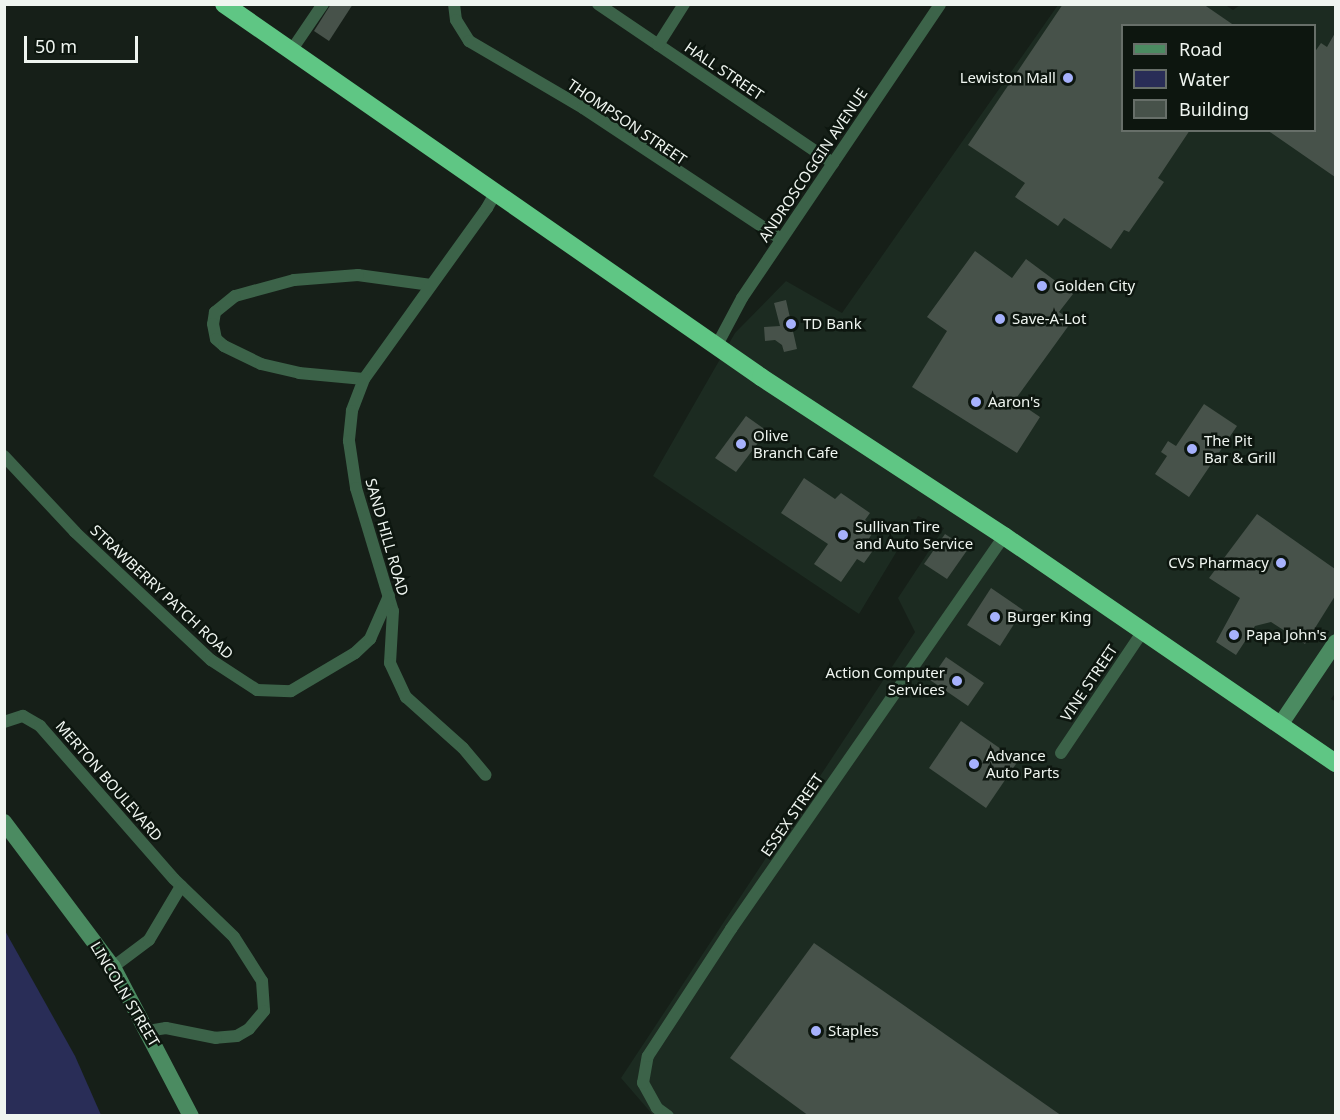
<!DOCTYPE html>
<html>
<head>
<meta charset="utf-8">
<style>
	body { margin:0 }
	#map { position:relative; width:1340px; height:1120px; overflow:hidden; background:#161f18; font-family:"Noto Sans",sans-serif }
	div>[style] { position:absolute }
	.built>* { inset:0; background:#1c2b21 }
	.water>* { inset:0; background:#292d57 }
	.building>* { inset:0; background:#47524a }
	.street>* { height:12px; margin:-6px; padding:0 6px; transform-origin:6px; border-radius:6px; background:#3c6349 }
	.secondary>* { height:16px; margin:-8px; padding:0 8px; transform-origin:8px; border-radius:8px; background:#4b8b61 }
	.highway>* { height:18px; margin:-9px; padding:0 9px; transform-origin:9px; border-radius:9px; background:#5fc684 }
	.dots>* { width:16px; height:16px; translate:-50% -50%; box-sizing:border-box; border:3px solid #0d160f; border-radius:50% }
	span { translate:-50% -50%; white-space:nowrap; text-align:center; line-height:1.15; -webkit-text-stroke:5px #0d160f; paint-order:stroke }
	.street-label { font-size:15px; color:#eff5f0 }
	.poi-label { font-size:15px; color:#eff5f0 }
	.right { translate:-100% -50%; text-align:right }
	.left { translate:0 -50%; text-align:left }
	.frame { position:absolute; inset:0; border:6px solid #eff5f0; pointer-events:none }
	.legend { position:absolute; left:1121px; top:24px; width:195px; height:108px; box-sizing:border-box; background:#0d160f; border:2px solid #676f69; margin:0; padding:8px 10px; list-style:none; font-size:18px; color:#eff5f0 }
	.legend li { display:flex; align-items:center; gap:12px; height:30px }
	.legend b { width:30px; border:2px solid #676f69 }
	.scale { position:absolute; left:24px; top:36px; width:114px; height:27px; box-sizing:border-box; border:3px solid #eff5f0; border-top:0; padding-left:8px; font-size:18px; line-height:21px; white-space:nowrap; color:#eff5f0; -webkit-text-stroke:4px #0d160f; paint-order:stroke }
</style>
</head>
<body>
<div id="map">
	<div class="built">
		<div style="clip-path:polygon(evenodd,1224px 4px,1233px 10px,1240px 5px,1335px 5px,1336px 692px,1331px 699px,1336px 702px,1335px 1115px,653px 1115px,621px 1078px,915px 632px,898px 598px,944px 528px,918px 516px,859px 614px,653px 476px,735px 333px,786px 281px,842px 313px,1058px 5px,1224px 4px,1122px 26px,1314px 26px,1314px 130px,1122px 130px,1122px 26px)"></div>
	</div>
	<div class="water">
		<div style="clip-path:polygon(4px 929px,75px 1056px,101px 1115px,5px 1115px)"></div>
	</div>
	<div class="building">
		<div style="clip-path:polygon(331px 4px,353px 4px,329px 41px,314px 31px)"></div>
		<div style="clip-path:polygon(1063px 4px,1203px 4px,1235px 26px,1122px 26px,1122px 130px,1190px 130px,1158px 178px,1164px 182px,1129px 232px,1124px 230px,1111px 249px,1064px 218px,1058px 226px,1015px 197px,1025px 183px,968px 145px)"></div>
		<div style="clip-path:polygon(1335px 33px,1335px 177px,1267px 130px,1314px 130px,1314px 53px,1321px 43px,1327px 47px)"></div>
		<div style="clip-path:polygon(975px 251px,1012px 278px,1026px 259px,1073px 294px,1059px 312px,1072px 321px,1015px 400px,1040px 417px,1017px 453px,912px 387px,947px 331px,927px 317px)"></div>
		<div style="clip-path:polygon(786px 300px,797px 349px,784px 352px,782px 345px,775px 340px,765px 341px,764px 327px,780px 326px,774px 303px)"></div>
		<div style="clip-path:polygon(1204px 404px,1237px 426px,1189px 497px,1155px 474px,1167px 456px,1161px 452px,1168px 441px,1176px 446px)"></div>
		<div style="clip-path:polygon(746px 416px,767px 431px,736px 472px,715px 458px)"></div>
		<div style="clip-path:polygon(804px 478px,835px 499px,841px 493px,870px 513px,865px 520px,876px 528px,866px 543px,874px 549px,864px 563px,857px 559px,841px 582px,814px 564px,828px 544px,781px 513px)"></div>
		<div style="clip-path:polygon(1257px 514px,1335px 569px,1335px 596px,1305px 644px,1271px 622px,1255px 626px,1236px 655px,1216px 642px,1240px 598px,1209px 578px)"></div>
		<div style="clip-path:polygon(945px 534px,968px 549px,947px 579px,924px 564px)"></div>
		<div style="clip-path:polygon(991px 588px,1023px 610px,1000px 646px,967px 625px)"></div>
		<div style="clip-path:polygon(946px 657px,984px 683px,968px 706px,930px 680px)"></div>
		<div style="clip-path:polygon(961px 721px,1018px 761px,986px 808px,929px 768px)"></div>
		<div style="clip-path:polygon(814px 943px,902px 1004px,1062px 1116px,809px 1116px,730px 1058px)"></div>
	</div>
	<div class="street">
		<div style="left:454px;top:4px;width:16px;rotate:83deg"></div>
		<div style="left:456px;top:20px;width:25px;rotate:58deg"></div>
		<div style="left:469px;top:41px;width:132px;rotate:30.4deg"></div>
		<div style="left:583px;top:108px;width:237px;rotate:33.5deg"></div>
		<div style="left:598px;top:4px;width:284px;rotate:34.1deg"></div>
		<div style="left:658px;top:45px;width:49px;rotate:-57.6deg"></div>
		<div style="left:291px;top:51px;width:57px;rotate:-55.8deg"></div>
		<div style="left:431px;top:285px;width:74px;rotate:-172.2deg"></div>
		<div style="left:358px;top:275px;width:64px;rotate:175.5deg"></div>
		<div style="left:294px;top:280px;width:61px;rotate:164.8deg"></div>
		<div style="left:235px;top:296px;width:26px;rotate:141deg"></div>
		<div style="left:215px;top:312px;width:12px;rotate:99deg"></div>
		<div style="left:213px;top:324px;width:15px;rotate:79deg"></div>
		<div style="left:216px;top:339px;width:11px;rotate:41deg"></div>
		<div style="left:224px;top:346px;width:41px;rotate:25.9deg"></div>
		<div style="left:261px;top:364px;width:39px;rotate:13deg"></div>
		<div style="left:299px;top:373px;width:65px;rotate:5.3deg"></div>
		<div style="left:364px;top:379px;width:211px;rotate:-54.3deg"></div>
		<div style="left:487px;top:208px;width:18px;rotate:-61deg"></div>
		<div style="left:717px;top:345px;width:53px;rotate:-62deg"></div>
		<div style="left:742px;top:298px;width:354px;rotate:-56deg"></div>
		<div style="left:364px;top:379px;width:34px;rotate:111deg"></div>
		<div style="left:352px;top:411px;width:30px;rotate:96deg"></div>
		<div style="left:349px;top:441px;width:48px;rotate:81.5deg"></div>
		<div style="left:356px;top:488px;width:128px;rotate:73.3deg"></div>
		<div style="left:393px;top:611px;width:52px;rotate:93.3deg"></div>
		<div style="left:390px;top:663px;width:38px;rotate:65deg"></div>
		<div style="left:406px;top:697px;width:76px;rotate:41.8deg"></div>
		<div style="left:463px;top:748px;width:35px;rotate:50deg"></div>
		<div style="left:4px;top:456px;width:104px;rotate:46.9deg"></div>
		<div style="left:75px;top:532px;width:187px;rotate:43.3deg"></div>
		<div style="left:211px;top:660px;width:55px;rotate:33.1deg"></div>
		<div style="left:257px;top:690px;width:34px;rotate:2deg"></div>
		<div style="left:291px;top:691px;width:74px;rotate:-30.7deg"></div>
		<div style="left:355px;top:653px;width:21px;rotate:-43deg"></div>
		<div style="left:370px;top:639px;width:47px;rotate:-66.2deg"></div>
		<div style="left:4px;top:722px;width:20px;rotate:-18deg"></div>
		<div style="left:23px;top:716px;width:20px;rotate:30deg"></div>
		<div style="left:40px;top:726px;width:203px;rotate:48.8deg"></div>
		<div style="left:174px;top:879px;width:83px;rotate:44deg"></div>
		<div style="left:234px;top:937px;width:52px;rotate:57.5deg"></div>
		<div style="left:262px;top:981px;width:30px;rotate:86deg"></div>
		<div style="left:264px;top:1011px;width:23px;rotate:130deg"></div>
		<div style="left:249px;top:1029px;width:14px;rotate:150deg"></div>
		<div style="left:237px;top:1036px;width:21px;rotate:175deg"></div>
		<div style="left:216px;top:1038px;width:51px;rotate:-168.7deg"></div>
		<div style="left:166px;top:1028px;width:18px;rotate:171deg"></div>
		<div style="left:1061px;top:753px;width:147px;rotate:-56.1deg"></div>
		<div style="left:113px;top:967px;width:45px;rotate:-36.9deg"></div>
		<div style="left:149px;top:940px;width:63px;rotate:-59.3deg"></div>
		<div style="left:668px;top:1116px;width:14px;rotate:-144deg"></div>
		<div style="left:657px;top:1108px;width:29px;rotate:-119deg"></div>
		<div style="left:643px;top:1083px;width:27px;rotate:-80deg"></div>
		<div style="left:648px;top:1056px;width:152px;rotate:-56.8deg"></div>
		<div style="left:731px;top:929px;width:479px;rotate:-55.2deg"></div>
	</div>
	<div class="secondary">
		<div style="left:1280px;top:725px;width:100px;rotate:-56deg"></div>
		<div style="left:4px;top:822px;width:181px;rotate:53.1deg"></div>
		<div style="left:113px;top:967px;width:168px;rotate:62.4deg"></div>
	</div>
	<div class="highway">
		<div style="left:224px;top:4px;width:654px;rotate:34.78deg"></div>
		<div style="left:761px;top:377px;width:290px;rotate:33.2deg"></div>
		<div style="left:1004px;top:536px;width:402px;rotate:34.4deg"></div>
	</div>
	<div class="dots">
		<div style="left:1068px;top:78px;background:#a6b1fc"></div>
		<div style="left:1042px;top:286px;background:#a6b1fc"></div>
		<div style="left:1000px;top:319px;background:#a6b1fc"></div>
		<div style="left:791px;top:324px;background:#a6b1fc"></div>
		<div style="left:976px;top:402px;background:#a6b1fc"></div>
		<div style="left:741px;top:444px;background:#a6b1fc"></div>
		<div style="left:1192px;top:449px;background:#a6b1fc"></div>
		<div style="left:843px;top:535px;background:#a6b1fc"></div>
		<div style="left:1281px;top:563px;background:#a6b1fc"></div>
		<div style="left:995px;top:617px;background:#a6b1fc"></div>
		<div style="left:1234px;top:635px;background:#a6b1fc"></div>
		<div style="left:957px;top:681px;background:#a6b1fc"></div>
		<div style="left:974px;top:764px;background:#a6b1fc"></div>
		<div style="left:816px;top:1031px;background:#a6b1fc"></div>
	</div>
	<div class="street-label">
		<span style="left:724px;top:71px;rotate:34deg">HALL STREET</span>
		<span style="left:627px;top:122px;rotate:34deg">THOMPSON STREET</span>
		<span style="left:813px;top:165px;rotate:-56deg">ANDROSCOGGIN AVENUE</span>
		<span style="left:387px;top:537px;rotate:74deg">SAND HILL ROAD</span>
		<span style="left:162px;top:592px;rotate:43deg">STRAWBERRY PATCH ROAD</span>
		<span style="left:1089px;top:683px;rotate:-56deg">VINE STREET</span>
		<span style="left:109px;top:781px;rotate:49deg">MERTON BOULEVARD</span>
		<span style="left:792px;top:815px;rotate:-55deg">ESSEX STREET</span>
		<span style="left:125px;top:994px;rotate:59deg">LINCOLN STREET</span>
	</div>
	<div class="poi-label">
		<span class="right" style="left:1056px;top:78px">Lewiston Mall</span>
		<span class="left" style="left:1054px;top:286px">Golden City</span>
		<span class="left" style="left:1012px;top:319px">Save-A-Lot</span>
		<span class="left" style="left:803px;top:324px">TD Bank</span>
		<span class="left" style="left:988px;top:402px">Aaron's</span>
		<span class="left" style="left:753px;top:444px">Olive<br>Branch Cafe</span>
		<span class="left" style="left:1204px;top:449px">The Pit<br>Bar &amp; Grill</span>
		<span class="left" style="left:855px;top:535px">Sullivan Tire<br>and Auto Service</span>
		<span class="right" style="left:1269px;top:563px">CVS Pharmacy</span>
		<span class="left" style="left:1007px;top:617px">Burger King</span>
		<span class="left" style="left:1246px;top:635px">Papa John's</span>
		<span class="right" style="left:945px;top:681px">Action Computer<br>Services</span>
		<span class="left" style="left:986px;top:764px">Advance<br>Auto Parts</span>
		<span class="left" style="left:828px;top:1031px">Staples</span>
	</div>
	<div class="frame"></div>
	<ul class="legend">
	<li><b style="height:8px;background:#4b8b61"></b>Road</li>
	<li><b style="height:16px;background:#292d57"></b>Water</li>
	<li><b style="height:16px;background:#47524a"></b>Building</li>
	</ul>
	<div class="scale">50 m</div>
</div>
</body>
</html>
